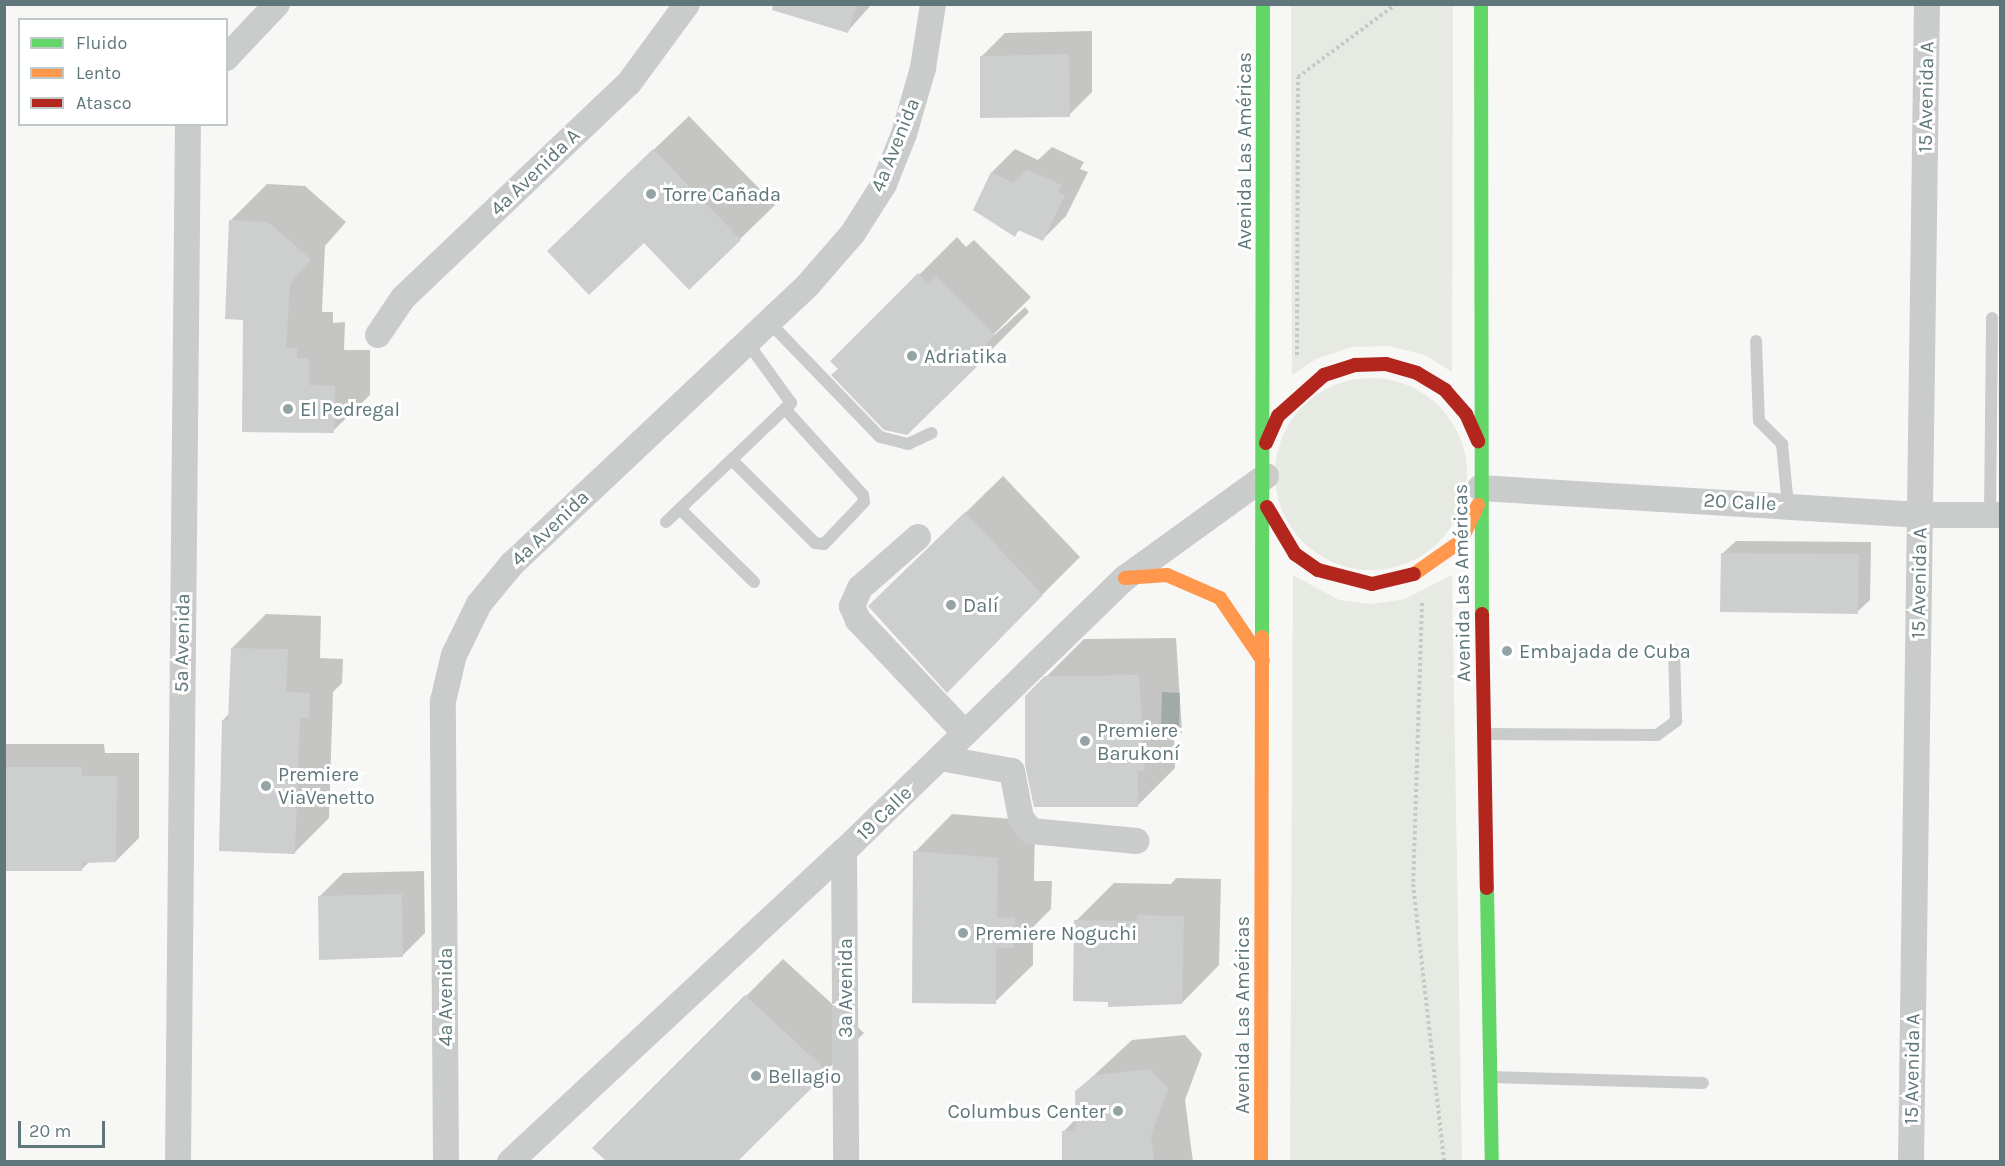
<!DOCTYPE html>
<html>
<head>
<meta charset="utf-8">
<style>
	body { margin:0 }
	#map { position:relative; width:2005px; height:1166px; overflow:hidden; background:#f7f7f6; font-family:Karla,sans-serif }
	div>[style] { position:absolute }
	.green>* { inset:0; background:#e7e9e3 }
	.round { border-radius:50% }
	.water>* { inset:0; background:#c8d5d4 }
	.shadow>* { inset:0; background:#0003 }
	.building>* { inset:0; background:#cccfce }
	.path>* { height:4px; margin-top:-2px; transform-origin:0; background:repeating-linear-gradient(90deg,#c7c9c9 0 3px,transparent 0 6px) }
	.lane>* { height:12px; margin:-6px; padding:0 6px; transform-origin:6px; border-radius:6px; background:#cacccc }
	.street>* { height:26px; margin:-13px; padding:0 13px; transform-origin:13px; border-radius:13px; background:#cacccc }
	.fast>* { height:14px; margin:-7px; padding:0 7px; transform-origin:7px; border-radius:7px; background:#63d668 }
	.slow>* { height:14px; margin:-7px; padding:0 7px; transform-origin:7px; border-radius:7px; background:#ff974d }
	.jam>* { height:14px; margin:-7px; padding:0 7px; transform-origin:7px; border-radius:7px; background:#b3261e }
	.dots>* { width:16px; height:16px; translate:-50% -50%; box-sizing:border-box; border:3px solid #fff; border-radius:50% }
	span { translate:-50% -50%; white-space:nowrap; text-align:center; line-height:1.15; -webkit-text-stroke:6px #fff; paint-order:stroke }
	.street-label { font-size:20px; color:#5f777a }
	.poi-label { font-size:20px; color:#5f777a }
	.left { translate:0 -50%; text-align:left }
	.right { translate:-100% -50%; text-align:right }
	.frame { position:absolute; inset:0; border:6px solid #5f777a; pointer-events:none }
	.legend { position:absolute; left:18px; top:18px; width:210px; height:108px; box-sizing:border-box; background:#fff; border:2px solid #bfc9ca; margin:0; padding:8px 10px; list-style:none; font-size:18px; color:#5f777a }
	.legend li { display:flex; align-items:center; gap:12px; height:30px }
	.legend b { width:30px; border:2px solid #bfc9ca }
	.scale { position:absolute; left:18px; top:1121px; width:87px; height:27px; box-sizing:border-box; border:3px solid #5f777a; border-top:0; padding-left:8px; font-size:18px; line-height:21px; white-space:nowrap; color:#5f777a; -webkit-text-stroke:4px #fff; paint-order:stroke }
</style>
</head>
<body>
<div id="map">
	<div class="green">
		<div style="clip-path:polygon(1291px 5px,1453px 5px,1452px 372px,1425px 355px,1389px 346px,1352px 347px,1316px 359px,1292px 375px)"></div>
		<div class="round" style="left:1275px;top:378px;width:192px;height:192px"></div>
		<div style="clip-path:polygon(1293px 575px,1339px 600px,1372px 604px,1405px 599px,1452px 575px,1462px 1161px,1290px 1161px)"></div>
	</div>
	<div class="water">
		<div style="clip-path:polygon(1162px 692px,1180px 693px,1179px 728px,1161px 728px)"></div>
	</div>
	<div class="shadow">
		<div style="clip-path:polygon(797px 4px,872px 4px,847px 32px)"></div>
		<div style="clip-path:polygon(1092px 31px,1092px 92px,1069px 115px,982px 56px,1005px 33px)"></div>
		<div style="clip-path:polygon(689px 116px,775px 205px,740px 239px,644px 241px,583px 217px)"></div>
		<div style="clip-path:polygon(1052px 147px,1084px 162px,1080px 169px,1088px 172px,1066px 216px,1043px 239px,1020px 229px,1015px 235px,992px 172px,1015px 149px,1038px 160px)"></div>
		<div style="clip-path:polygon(267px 184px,305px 186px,346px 222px,325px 246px,322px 312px,333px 312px,333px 323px,345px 322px,344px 350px,370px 350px,370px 395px,333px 431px,245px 319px,230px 221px)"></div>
		<div style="clip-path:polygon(957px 237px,966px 247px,974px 240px,1031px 297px,980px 348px,1025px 307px,1029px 312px,909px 433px,833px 361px)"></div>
		<div style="clip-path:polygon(1003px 476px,1080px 557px,947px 690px,908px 569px)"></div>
		<div style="clip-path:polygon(1736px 541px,1871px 542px,1870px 600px,1857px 612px,1723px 553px)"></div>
		<div style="clip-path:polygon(266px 614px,321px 616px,320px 658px,343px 659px,342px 683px,333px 692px,329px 818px,295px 852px,223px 720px,230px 713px,232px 648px)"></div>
		<div style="clip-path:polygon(1176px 638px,1182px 732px,1174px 739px,1175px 768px,1137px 806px,1027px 696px,1084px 639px)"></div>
		<div style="clip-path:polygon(4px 744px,104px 744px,105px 753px,139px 753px,139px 838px,116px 861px,90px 861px,82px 869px,4px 869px)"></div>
		<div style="clip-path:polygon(952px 814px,1035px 821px,1034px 881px,1052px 881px,1051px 909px,1033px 927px,1033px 965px,995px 1002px,915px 852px)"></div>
		<div style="clip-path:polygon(424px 871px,425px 933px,402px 956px,320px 896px,343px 873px)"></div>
		<div style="clip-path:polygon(1176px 878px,1221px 879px,1219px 965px,1182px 1003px,1076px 921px,1114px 883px,1171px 884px)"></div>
		<div style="clip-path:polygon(783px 959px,864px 1033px,735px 1162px,608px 1162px,595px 1148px)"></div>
		<div style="clip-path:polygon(1185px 1035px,1202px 1054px,1185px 1100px,1193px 1162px,1063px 1162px,1063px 1132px,1077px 1118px,1077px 1091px,1132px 1040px)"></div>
	</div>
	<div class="building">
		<div style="clip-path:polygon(773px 4px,857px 4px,848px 33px,772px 10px)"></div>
		<div style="clip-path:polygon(1069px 54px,1070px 117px,980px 118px,980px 56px)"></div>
		<div style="clip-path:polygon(653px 149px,741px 240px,689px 290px,644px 243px,589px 295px,547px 251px)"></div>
		<div style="clip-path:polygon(1027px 170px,1062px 185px,1058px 192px,1065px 195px,1043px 241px,1018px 230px,1015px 237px,973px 210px,991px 172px,1013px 183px)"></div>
		<div style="clip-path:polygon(229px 220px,268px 222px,311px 259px,290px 284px,286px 348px,297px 348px,297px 358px,309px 358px,309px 385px,335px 386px,334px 433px,242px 432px,243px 320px,225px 319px)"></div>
		<div style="clip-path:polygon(918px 273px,928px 283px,936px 276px,995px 335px,986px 344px,993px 351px,907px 435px,884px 430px,831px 375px,838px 369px,830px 361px)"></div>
		<div style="clip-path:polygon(965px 512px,1043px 595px,947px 693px,868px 606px)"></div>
		<div style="clip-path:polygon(1721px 553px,1859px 554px,1858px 614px,1720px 612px)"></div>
		<div style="clip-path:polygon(231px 648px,288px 649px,286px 692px,310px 693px,309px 718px,300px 718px,295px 854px,219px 851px,222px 720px,228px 720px)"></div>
		<div style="clip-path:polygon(1139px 675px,1145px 771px,1138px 771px,1138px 807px,1034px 807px,1025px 765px,1025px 696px,1045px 676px)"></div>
		<div style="clip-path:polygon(4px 767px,82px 767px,82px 776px,117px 776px,116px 862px,82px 863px,82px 871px,4px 871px)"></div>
		<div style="clip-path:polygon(913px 851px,998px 858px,997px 918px,1015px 917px,1014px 948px,996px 948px,996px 1004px,912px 1003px)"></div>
		<div style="clip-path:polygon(402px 894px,403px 957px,319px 960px,318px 896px)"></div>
		<div style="clip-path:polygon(1137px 915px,1184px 916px,1182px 1004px,1108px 1007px,1108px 1002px,1073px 1001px,1074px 920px,1137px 921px)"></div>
		<div style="clip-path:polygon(745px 995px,828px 1072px,738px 1161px,606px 1161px,592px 1148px)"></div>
		<div style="clip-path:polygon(1150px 1069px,1168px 1089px,1151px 1135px,1154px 1161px,1062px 1161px,1062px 1131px,1076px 1131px,1075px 1091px,1095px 1075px)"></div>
	</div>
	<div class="path">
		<div style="left:1297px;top:355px;width:278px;rotate:-89.8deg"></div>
		<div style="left:1298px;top:77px;width:122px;rotate:-36.7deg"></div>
		<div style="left:1422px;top:603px;width:281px;rotate:91.8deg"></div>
		<div style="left:1413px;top:884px;width:280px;rotate:83.6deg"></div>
	</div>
	<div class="lane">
		<div style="left:769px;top:322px;width:160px;rotate:46deg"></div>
		<div style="left:880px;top:437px;width:29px;rotate:14deg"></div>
		<div style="left:908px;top:444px;width:26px;rotate:-25deg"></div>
		<div style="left:1756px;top:341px;width:80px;rotate:87.9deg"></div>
		<div style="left:1759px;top:421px;width:33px;rotate:45deg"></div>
		<div style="left:1782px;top:444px;width:61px;rotate:84.4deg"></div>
		<div style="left:733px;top:461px;width:116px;rotate:45deg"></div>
		<div style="left:815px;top:543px;width:9px;rotate:6deg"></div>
		<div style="left:824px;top:544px;width:58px;rotate:-46.4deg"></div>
		<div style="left:864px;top:502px;width:7px;rotate:-98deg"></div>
		<div style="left:863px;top:495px;width:115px;rotate:-132.2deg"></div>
		<div style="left:680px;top:509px;width:104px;rotate:44.6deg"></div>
		<div style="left:1990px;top:515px;width:197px;rotate:-89.4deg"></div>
		<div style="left:666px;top:522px;width:173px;rotate:-43.6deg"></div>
		<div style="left:791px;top:403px;width:75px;rotate:-125.8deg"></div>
		<div style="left:1485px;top:734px;width:172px;rotate:0.3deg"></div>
		<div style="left:1657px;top:735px;width:24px;rotate:-36deg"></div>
		<div style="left:1676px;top:721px;width:71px;rotate:-91.6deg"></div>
		<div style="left:1491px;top:1077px;width:212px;rotate:1.6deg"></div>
	</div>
	<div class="street">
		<div style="left:226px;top:58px;width:74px;rotate:-46.6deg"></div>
		<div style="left:378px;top:335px;width:45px;rotate:-56deg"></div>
		<div style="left:403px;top:298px;width:312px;rotate:-43.6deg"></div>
		<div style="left:629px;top:83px;width:98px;rotate:-53.7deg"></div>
		<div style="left:1480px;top:488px;width:441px;rotate:3.5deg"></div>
		<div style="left:1920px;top:515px;width:80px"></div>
		<div style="left:918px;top:537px;width:77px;rotate:138.7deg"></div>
		<div style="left:860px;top:588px;width:20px;rotate:114deg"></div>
		<div style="left:852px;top:606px;width:15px;rotate:67deg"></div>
		<div style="left:858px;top:620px;width:156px;rotate:46.6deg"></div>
		<div style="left:940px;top:758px;width:73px;rotate:10.2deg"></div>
		<div style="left:1012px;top:771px;width:48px;rotate:79.2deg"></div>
		<div style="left:1021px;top:818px;width:16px;rotate:52deg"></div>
		<div style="left:1031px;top:831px;width:106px;rotate:5.4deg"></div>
		<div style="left:844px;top:851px;width:311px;rotate:89.6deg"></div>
		<div style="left:178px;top:1162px;width:1038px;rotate:-89.45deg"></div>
		<div style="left:446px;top:1162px;width:461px;rotate:-90.4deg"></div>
		<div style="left:443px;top:701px;width:47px;rotate:-76.6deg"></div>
		<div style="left:454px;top:655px;width:57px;rotate:-63.9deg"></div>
		<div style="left:479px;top:604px;width:52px;rotate:-50.5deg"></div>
		<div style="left:512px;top:564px;width:405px;rotate:-43.3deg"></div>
		<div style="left:807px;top:286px;width:70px;rotate:-49deg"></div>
		<div style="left:853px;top:233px;width:58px;rotate:-57.7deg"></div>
		<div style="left:884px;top:184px;width:54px;rotate:-68.2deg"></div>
		<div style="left:904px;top:134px;width:69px;rotate:-73.9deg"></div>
		<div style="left:923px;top:68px;width:65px;rotate:-81.1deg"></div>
		<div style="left:510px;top:1162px;width:456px;rotate:-43deg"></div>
		<div style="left:844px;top:851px;width:392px;rotate:-44.2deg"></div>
		<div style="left:1125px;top:578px;width:174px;rotate:-35.9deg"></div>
		<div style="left:1911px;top:1162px;width:1158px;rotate:-89.21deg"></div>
	</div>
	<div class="fast">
		<div style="left:1481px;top:4px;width:610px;rotate:89.91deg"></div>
		<div style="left:1262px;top:637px;width:633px;rotate:-89.91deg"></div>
		<div style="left:1487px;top:888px;width:274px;rotate:89deg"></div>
	</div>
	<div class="slow">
		<div style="left:1414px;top:574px;width:57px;rotate:-35.1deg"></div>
		<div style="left:1461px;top:541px;width:40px;rotate:-65deg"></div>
		<div style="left:1125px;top:578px;width:42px;rotate:-4.1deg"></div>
		<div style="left:1167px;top:575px;width:58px;rotate:23.5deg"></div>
		<div style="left:1220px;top:598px;width:76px;rotate:55.7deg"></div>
		<div style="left:1261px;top:1162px;width:525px;rotate:-89.89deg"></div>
	</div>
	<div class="jam">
		<div style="left:1266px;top:443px;width:30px;rotate:-66deg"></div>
		<div style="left:1278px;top:416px;width:62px;rotate:-41.7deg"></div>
		<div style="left:1324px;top:375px;width:33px;rotate:-18deg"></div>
		<div style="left:1355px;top:365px;width:31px;rotate:-2deg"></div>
		<div style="left:1386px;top:364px;width:32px;rotate:16deg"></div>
		<div style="left:1417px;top:373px;width:33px;rotate:31deg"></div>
		<div style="left:1445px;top:390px;width:32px;rotate:49deg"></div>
		<div style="left:1466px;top:414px;width:30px;rotate:66deg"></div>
		<div style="left:1267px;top:507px;width:55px;rotate:59.2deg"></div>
		<div style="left:1295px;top:554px;width:28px;rotate:35deg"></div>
		<div style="left:1318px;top:570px;width:56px;rotate:14.5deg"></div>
		<div style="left:1372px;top:584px;width:43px;rotate:-13.4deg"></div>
		<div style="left:1482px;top:614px;width:274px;rotate:89deg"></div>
	</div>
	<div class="dots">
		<div style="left:651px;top:194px;background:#94a4a5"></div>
		<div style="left:912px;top:356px;background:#94a4a5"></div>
		<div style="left:288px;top:409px;background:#94a4a5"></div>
		<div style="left:951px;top:605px;background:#94a4a5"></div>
		<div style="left:1507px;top:651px;background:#94a4a5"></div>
		<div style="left:1085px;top:741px;background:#94a4a5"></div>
		<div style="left:266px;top:786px;background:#94a4a5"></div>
		<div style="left:963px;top:933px;background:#94a4a5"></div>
		<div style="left:756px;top:1076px;background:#94a4a5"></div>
		<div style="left:1118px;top:1111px;background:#94a4a5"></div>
	</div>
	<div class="street-label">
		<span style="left:1926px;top:97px;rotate:-89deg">15 Avenida A</span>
		<span style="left:895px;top:145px;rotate:-68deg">4a Avenida</span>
		<span style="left:1244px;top:151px;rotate:-90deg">Avenida Las Américas</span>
		<span style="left:535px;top:172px;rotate:-44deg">4a Avenida A</span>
		<span style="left:1740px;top:502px;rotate:3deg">20 Calle</span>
		<span style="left:550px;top:528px;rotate:-44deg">4a Avenida</span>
		<span style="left:1462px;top:583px;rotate:-91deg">Avenida Las Américas</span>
		<span style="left:1919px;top:583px;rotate:-89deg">15 Avenida A</span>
		<span style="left:182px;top:643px;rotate:-89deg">5a Avenida</span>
		<span style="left:884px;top:813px;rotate:-44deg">19 Calle</span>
		<span style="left:845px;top:988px;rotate:-90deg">3a Avenida</span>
		<span style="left:445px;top:997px;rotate:-90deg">4a Avenida</span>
		<span style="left:1242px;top:1015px;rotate:-90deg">Avenida Las Américas</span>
		<span style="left:1912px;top:1069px;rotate:-89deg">15 Avenida A</span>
	</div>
	<div class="poi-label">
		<span class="left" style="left:663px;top:194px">Torre Cañada</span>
		<span class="left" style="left:924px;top:356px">Adriatika</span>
		<span class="left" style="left:300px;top:409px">El Pedregal</span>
		<span class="left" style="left:963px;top:605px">Dalí</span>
		<span class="left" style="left:1519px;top:651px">Embajada de Cuba</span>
		<span class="left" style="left:1097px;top:742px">Premiere<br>Barukoní</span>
		<span class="left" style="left:278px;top:786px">Premiere<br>ViaVenetto</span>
		<span class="left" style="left:975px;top:933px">Premiere Noguchi</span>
		<span class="left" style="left:768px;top:1076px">Bellagio</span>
		<span class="right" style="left:1106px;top:1111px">Columbus Center</span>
	</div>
	<div class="frame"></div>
	<ul class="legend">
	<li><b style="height:8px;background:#63d668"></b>Fluido</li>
	<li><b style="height:8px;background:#ff974d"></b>Lento</li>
	<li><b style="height:8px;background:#b3261e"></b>Atasco</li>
	</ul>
	<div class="scale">20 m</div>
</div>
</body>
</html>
